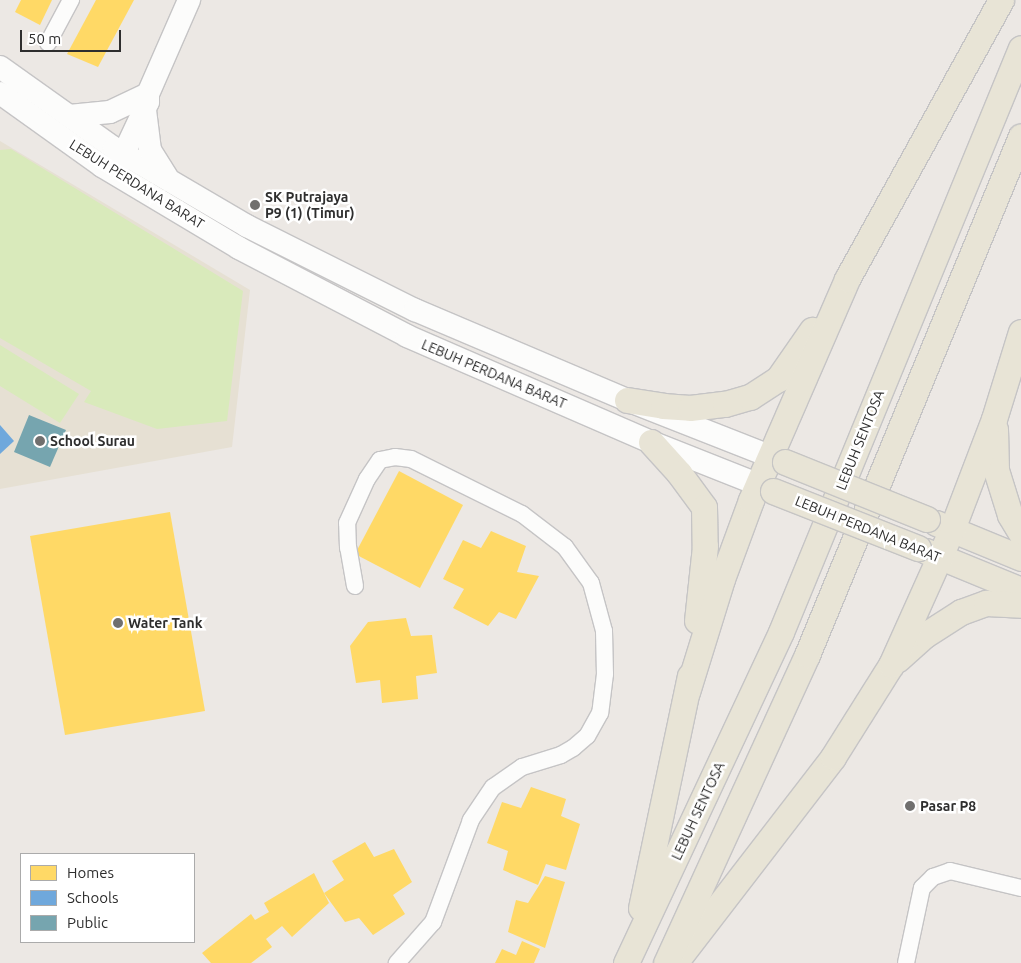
<!DOCTYPE html>
<html>
<head>
<meta charset="utf-8">
<style>
	body { margin:0 }
	#map { position:relative; width:1021px; height:963px; overflow:hidden; background:#ece8e4; font-family:Ubuntu,sans-serif }
	div>[style] { position:absolute }
	.education>* { inset:0; background:#e6e0d3 }
	.pitch>* { inset:0; background:#d9eabb }
	.homes>* { inset:0; background:#ffd966 }
	.schools>* { inset:0; background:#6fa8dc }
	.public>* { inset:0; background:#76a5af }
	.roads { filter:drop-shadow(1px 0 #c5c4c5) drop-shadow(-1px 0 #c5c4c5) drop-shadow(0 1px #c5c4c5) drop-shadow(0 -1px #c5c4c5) }
	.street>* { height:16px; margin:-8px; padding:0 8px; transform-origin:8px; border-radius:8px; background:#fcfcfb }
	.secondary>* { height:22px; margin:-11px; padding:0 11px; transform-origin:11px; border-radius:11px; background:#fcfcfb }
	.primary>* { height:25px; margin:-12.5px; padding:0 12.5px; transform-origin:12.5px; border-radius:12.5px; background:#e8e4d6 }
	.bridges { filter:drop-shadow(1px 0 #c6c5c4) drop-shadow(-1px 0 #c6c5c4) drop-shadow(0 1px #c6c5c4) drop-shadow(0 -1px #c6c5c4) }
	.primary-bridge>* { height:25px; margin:-12.5px; padding:0 12.5px; transform-origin:12.5px; border-radius:12.5px; background:#e8e4d6 }
	.dots>* { width:14px; height:14px; translate:-50% -50%; box-sizing:border-box; border:2px solid #fff; border-radius:50% }
	span { translate:-50% -50%; white-space:nowrap; text-align:center; line-height:1.15; -webkit-text-stroke:5px #fff; paint-order:stroke }
	.street-label { font-size:14px; color:#2e2e2e }
	.poi-label { font-size:14px; color:#2e2e2e; font-weight:700 }
	.left { translate:0 -50%; text-align:left }
	.legend { position:absolute; left:20px; top:853px; width:175px; height:90px; box-sizing:border-box; background:#fff; border:1px solid #ababab; margin:0; padding:6px 9px; list-style:none; font-size:15px; color:#2e2e2e }
	.legend li { display:flex; align-items:center; gap:10px; height:25px }
	.legend b { width:25px; border:1px solid #ababab }
	.scale { position:absolute; left:20px; top:30px; width:101px; height:22px; box-sizing:border-box; border:2px solid #2e2e2e; border-top:0; padding-left:6px; font-size:15px; line-height:18px; white-space:nowrap; color:#2e2e2e; -webkit-text-stroke:4px #fff; paint-order:stroke }
</style>
</head>
<body>
<div id="map">
	<div class="education">
		<div style="clip-path:polygon(0 141px,250px 290px,232px 447px,0 489px)"></div>
	</div>
	<div class="pitch">
		<div style="clip-path:polygon(11px 149px,243px 291px,227px 421px,157px 429px,84px 402px,91px 391px,0 338px,0 150px)"></div>
		<div style="clip-path:polygon(0 345px,79px 394px,60px 423px,0 386px)"></div>
	</div>
	<div class="homes">
		<div style="clip-path:polygon(21px 0,52px 0,40px 25px,15px 12px)"></div>
		<div style="clip-path:polygon(96px 0,134px 0,98px 67px,67px 54px)"></div>
		<div style="clip-path:polygon(399px 471px,463px 505px,420px 588px,355px 554px)"></div>
		<div style="clip-path:polygon(170px 512px,205px 711px,65px 735px,30px 536px)"></div>
		<div style="clip-path:polygon(491px 531px,526px 546px,517px 572px,539px 576px,516px 619px,499px 612px,488px 626px,453px 608px,464px 589px,443px 579px,463px 540px,481px 548px)"></div>
		<div style="clip-path:polygon(406px 618px,411px 636px,432px 635px,437px 673px,416px 676px,418px 699px,382px 703px,380px 680px,356px 683px,350px 646px,368px 622px)"></div>
		<div style="clip-path:polygon(531px 787px,566px 799px,561px 816px,580px 824px,566px 870px,546px 864px,538px 885px,503px 870px,508px 851px,487px 843px,502px 802px,521px 808px)"></div>
		<div style="clip-path:polygon(365px 842px,374px 857px,394px 849px,412px 882px,393px 895px,405px 914px,373px 935px,359px 918px,345px 922px,324px 893px,344px 880px,332px 861px)"></div>
		<div style="clip-path:polygon(314px 873px,329px 903px,292px 937px,282px 926px,266px 939px,272px 947px,251px 963px,211px 963px,202px 953px,251px 914px,255px 920px,269px 912px,264px 903px)"></div>
		<div style="clip-path:polygon(545px 876px,565px 882px,545px 948px,508px 932px,516px 900px,528px 903px)"></div>
		<div style="clip-path:polygon(522px 941px,540px 949px,534px 963px,495px 963px,502px 949px,516px 955px)"></div>
	</div>
	<div class="schools">
		<div style="clip-path:polygon(0 425px,14px 441px,0 454px)"></div>
	</div>
	<div class="public">
		<div style="clip-path:polygon(29px 415px,66px 430px,50px 467px,14px 452px)"></div>
	</div>
	<div class="roads">
		<div class="street">
			<div style="left:48px;top:43px;width:49px;rotate:-61.9deg"></div>
			<div style="left:355px;top:586px;width:39px;rotate:-100deg"></div>
			<div style="left:348px;top:548px;width:25px;rotate:-92deg"></div>
			<div style="left:347px;top:523px;width:48px;rotate:-65.6deg"></div>
			<div style="left:367px;top:479px;width:23px;rotate:-56deg"></div>
			<div style="left:380px;top:460px;width:15px;rotate:-11deg"></div>
			<div style="left:395px;top:457px;width:16px;rotate:7deg"></div>
			<div style="left:411px;top:459px;width:124px;rotate:26.4deg"></div>
			<div style="left:522px;top:514px;width:54px;rotate:37.5deg"></div>
			<div style="left:565px;top:547px;width:44px;rotate:54.2deg"></div>
			<div style="left:591px;top:583px;width:50px;rotate:74.8deg"></div>
			<div style="left:604px;top:631px;width:43px;rotate:88.7deg"></div>
			<div style="left:605px;top:674px;width:39px;rotate:97deg"></div>
			<div style="left:600px;top:713px;width:26px;rotate:119deg"></div>
			<div style="left:587px;top:736px;width:18px;rotate:139deg"></div>
			<div style="left:573px;top:748px;width:14px;rotate:150deg"></div>
			<div style="left:561px;top:755px;width:41px;rotate:162.9deg"></div>
			<div style="left:522px;top:767px;width:35px;rotate:145deg"></div>
			<div style="left:493px;top:787px;width:40px;rotate:124deg"></div>
			<div style="left:471px;top:820px;width:109px;rotate:110.4deg"></div>
			<div style="left:433px;top:922px;width:55px;rotate:131.3deg"></div>
			<div style="left:906px;top:963px;width:77px;rotate:-78deg"></div>
			<div style="left:922px;top:888px;width:16px;rotate:-45deg"></div>
			<div style="left:933px;top:877px;width:18px;rotate:-19deg"></div>
			<div style="left:950px;top:871px;width:73px;rotate:13.5deg"></div>
		</div>
		<div class="secondary">
			<div style="left:0;top:67px;width:140px;rotate:35.4deg"></div>
			<div style="left:114px;top:148px;width:154px;rotate:30.4deg"></div>
			<div style="left:247px;top:226px;width:188px;rotate:26.6deg"></div>
			<div style="left:415px;top:310px;width:230px;rotate:23deg"></div>
			<div style="left:627px;top:400px;width:153px;rotate:21.5deg"></div>
			<div style="left:0;top:93px;width:125px;rotate:35.6deg"></div>
			<div style="left:102px;top:166px;width:160px;rotate:30.9deg"></div>
			<div style="left:239px;top:248px;width:190px;rotate:27.6deg"></div>
			<div style="left:407px;top:336px;width:266px;rotate:23.5deg"></div>
			<div style="left:651px;top:442px;width:114px;rotate:21.6deg"></div>
			<div style="left:145px;top:110px;width:40px;rotate:82.9deg"></div>
			<div style="left:150px;top:150px;width:32px;rotate:58deg"></div>
			<div style="left:69px;top:116px;width:41px;rotate:-5.6deg"></div>
			<div style="left:110px;top:112px;width:42px;rotate:-25.3deg"></div>
			<div style="left:118px;top:166px;width:71px;rotate:-64.9deg"></div>
			<div style="left:148px;top:102px;width:8px;rotate:-90deg"></div>
			<div style="left:148px;top:94px;width:103px;rotate:-66.4deg"></div>
		</div>
		<div class="primary">
			<div style="left:627px;top:400px;width:36px;rotate:9deg"></div>
			<div style="left:663px;top:406px;width:27px;rotate:4deg"></div>
			<div style="left:690px;top:408px;width:35px;rotate:-7deg"></div>
			<div style="left:725px;top:404px;width:26px;rotate:-16deg"></div>
			<div style="left:750px;top:397px;width:33px;rotate:-33deg"></div>
			<div style="left:778px;top:379px;width:60px;rotate:-55.2deg"></div>
			<div style="left:995px;top:429px;width:41px;rotate:88.6deg"></div>
			<div style="left:996px;top:470px;width:47px;rotate:72.7deg"></div>
			<div style="left:1010px;top:515px;width:21px;rotate:59deg"></div>
			<div style="left:651px;top:442px;width:42px;rotate:47.9deg"></div>
			<div style="left:679px;top:473px;width:42px;rotate:53.7deg"></div>
			<div style="left:704px;top:507px;width:39px;rotate:89deg"></div>
			<div style="left:705px;top:546px;width:75px;rotate:96.1deg"></div>
			<div style="left:936px;top:523px;width:92px;rotate:22.4deg"></div>
			<div style="left:926px;top:551px;width:103px;rotate:22.3deg"></div>
			<div style="left:898px;top:659px;width:36px;rotate:-42deg"></div>
			<div style="left:925px;top:635px;width:43px;rotate:-32.6deg"></div>
			<div style="left:961px;top:612px;width:27px;rotate:-20deg"></div>
			<div style="left:986px;top:603px;width:35px;rotate:3deg"></div>
			<div style="left:687px;top:692px;width:118px;rotate:-72.8deg"></div>
			<div style="left:722px;top:579px;width:84px;rotate:-69.8deg"></div>
			<div style="left:751px;top:500px;width:241px;rotate:-66.5deg"></div>
			<div style="left:847px;top:279px;width:319px;rotate:-61.1deg"></div>
			<div style="left:641px;top:908px;width:237px;rotate:-78.1deg"></div>
			<div style="left:680px;top:956px;width:251px;rotate:-52.4deg"></div>
			<div style="left:833px;top:757px;width:109px;rotate:-57.8deg"></div>
			<div style="left:891px;top:665px;width:149px;rotate:-65.8deg"></div>
			<div style="left:952px;top:529px;width:118px;rotate:-69.1deg"></div>
			<div style="left:994px;top:419px;width:91px;rotate:-72.8deg"></div>
			<div style="left:626px;top:963px;width:365px;rotate:-64.9deg"></div>
			<div style="left:781px;top:632px;width:631px;rotate:-67.66deg"></div>
			<div style="left:666px;top:963px;width:339px;rotate:-65.4deg"></div>
			<div style="left:807px;top:655px;width:561px;rotate:-67.59deg"></div>
		</div>
	</div>
	<div class="bridges">
		<div class="primary-bridge">
			<div style="left:785px;top:462px;width:153px;rotate:21.9deg"></div>
			<div style="left:773px;top:491px;width:156px;rotate:21.5deg"></div>
		</div>
	</div>
	<div class="dots">
		<div style="left:255px;top:205px;background:#706f6e"></div>
		<div style="left:40px;top:441px;background:#706f6e"></div>
		<div style="left:118px;top:623px;background:#706f6e"></div>
		<div style="left:910px;top:806px;background:#706f6e"></div>
	</div>
	<div class="street-label">
		<span style="left:137px;top:184px;rotate:32deg">LEBUH PERDANA BARAT</span>
		<span style="left:494px;top:374px;rotate:23deg">LEBUH PERDANA BARAT</span>
		<span style="left:860px;top:440px;rotate:-68deg">LEBUH SENTOSA</span>
		<span style="left:868px;top:529px;rotate:22deg">LEBUH PERDANA BARAT</span>
		<span style="left:698px;top:811px;rotate:-65deg">LEBUH SENTOSA</span>
	</div>
	<div class="poi-label">
		<span class="left" style="left:265px;top:205px">SK Putrajaya<br>P9 (1) (Timur)</span>
		<span class="left" style="left:50px;top:441px">School Surau</span>
		<span class="left" style="left:128px;top:623px">Water Tank</span>
		<span class="left" style="left:920px;top:806px">Pasar P8</span>
	</div>
	<ul class="legend">
	<li><b style="height:14px;background:#ffd966"></b>Homes</li>
	<li><b style="height:14px;background:#6fa8dc"></b>Schools</li>
	<li><b style="height:14px;background:#76a5af"></b>Public</li>
	</ul>
	<div class="scale">50 m</div>
</div>
</body>
</html>
